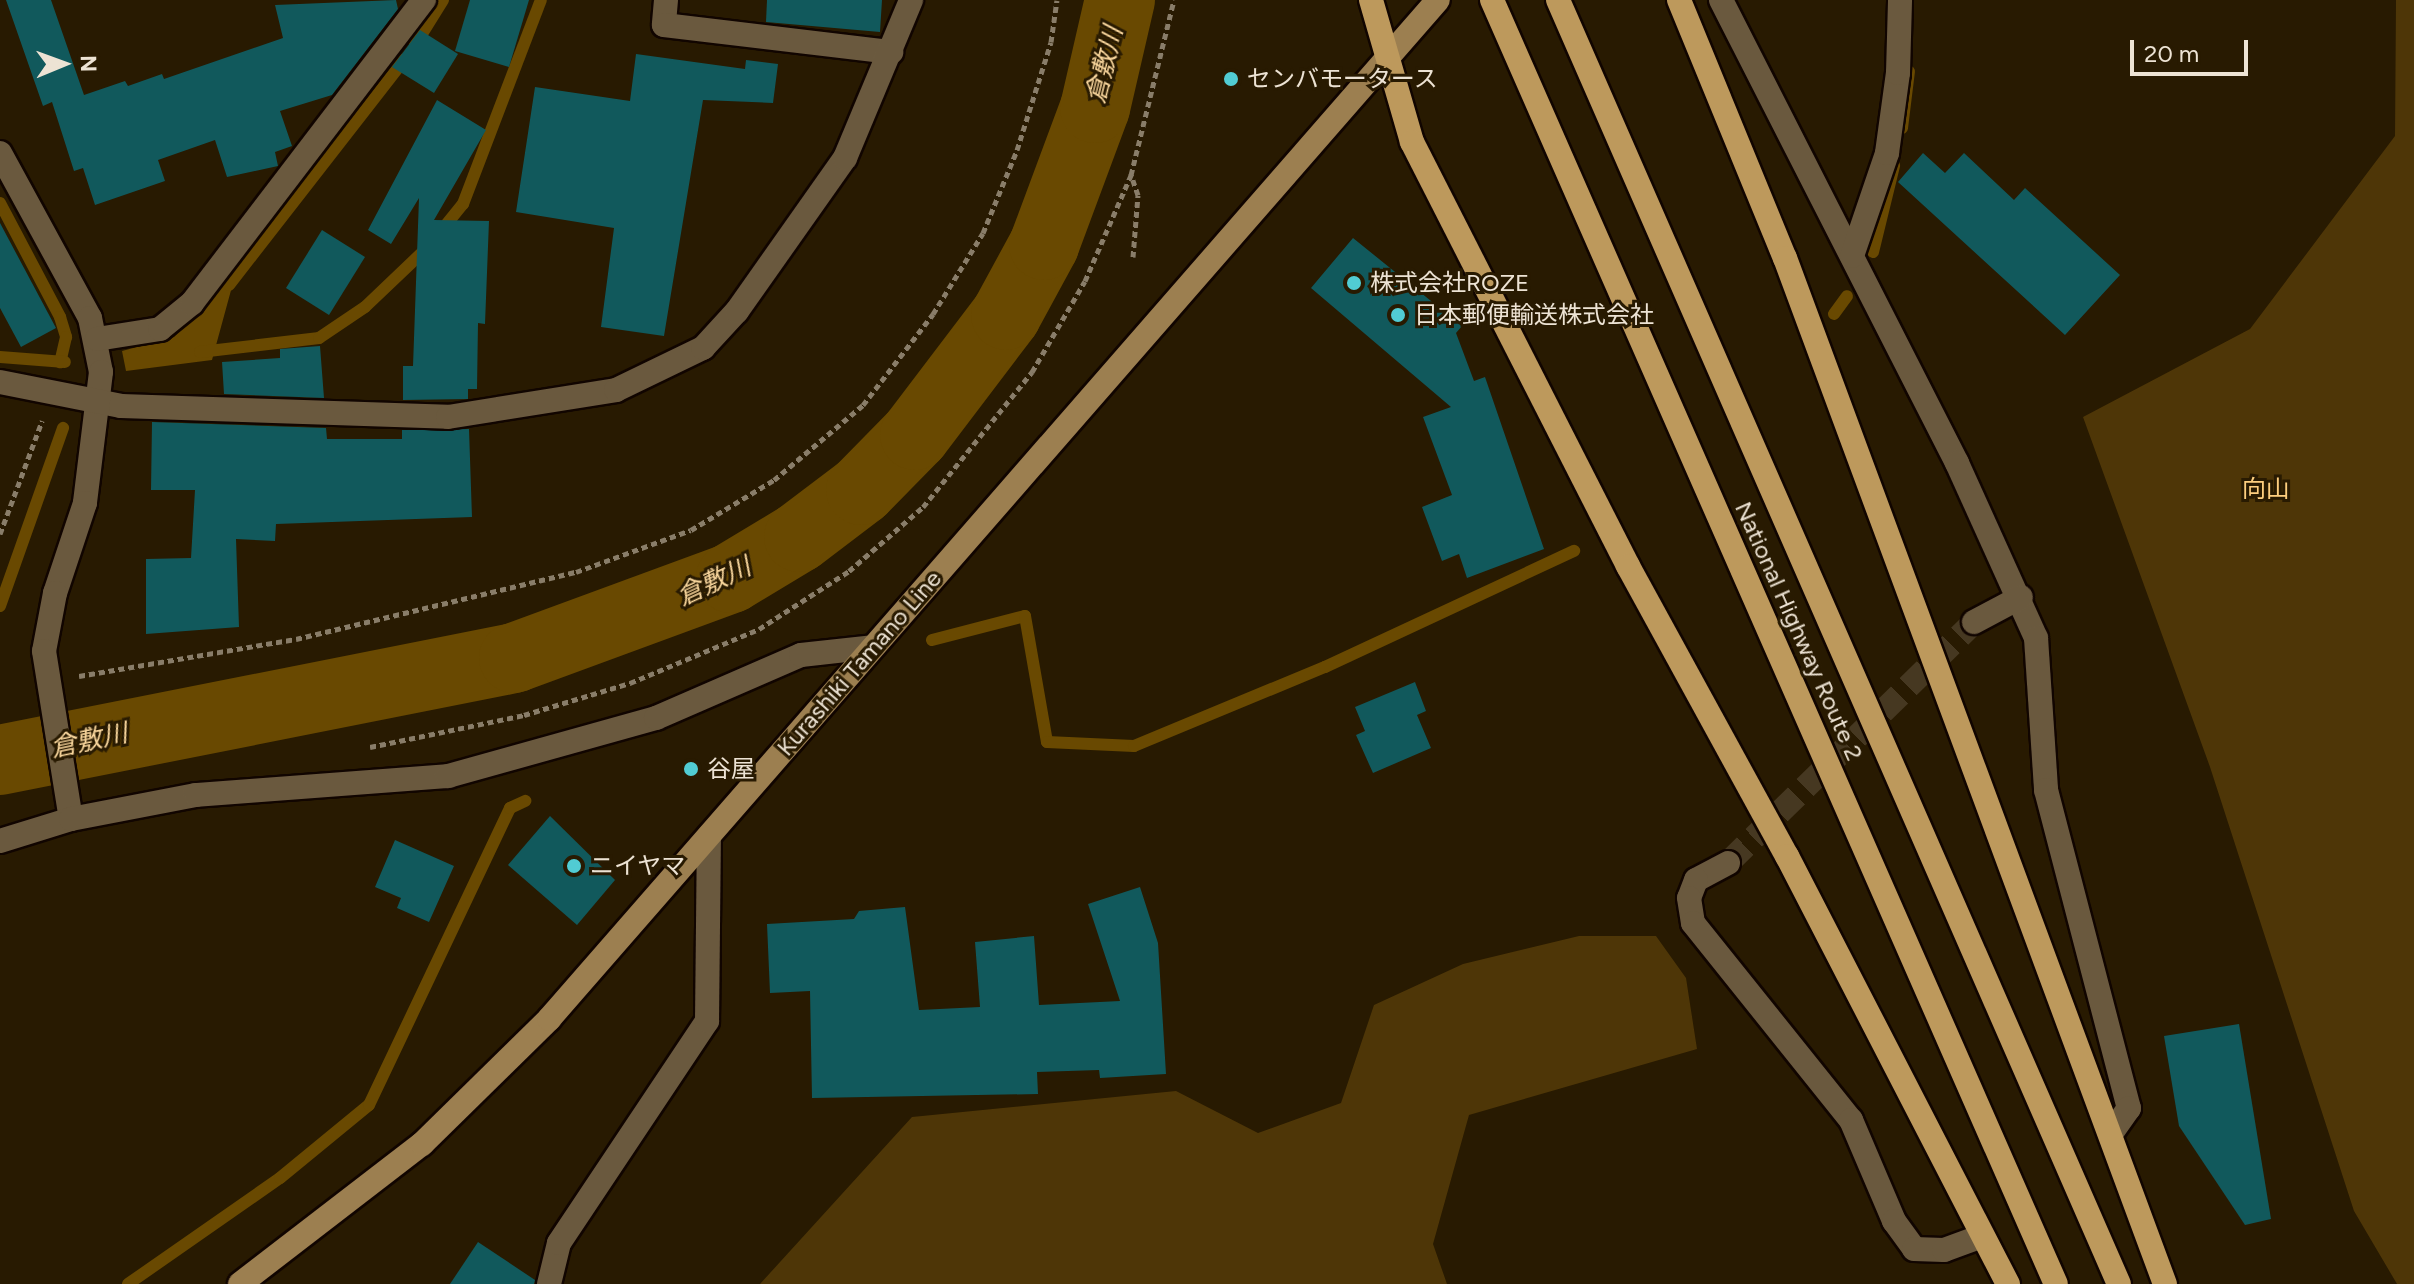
<!DOCTYPE html>
<html>
<head>
<meta charset="utf-8">
<style>
	body { margin:0 }
	#map { position:relative; width:2414px; height:1284px; overflow:hidden; background:#281a01; font-family:Figtree,"Noto Sans JP",sans-serif }
	div>[style] { position:absolute }
	.green>* { inset:0; background:#4e3607 }
	.water>* { inset:0; background:#694901 }
	.stream>* { height:12px; margin:-6px; padding:0 6px; transform-origin:6px; border-radius:6px; background:#694901 }
	.river>* { height:70px; margin:-35px; padding:0 35px; transform-origin:35px; border-radius:35px; background:#694901 }
	.building>* { inset:0; background:#11595c }
	.minor-tunnel>* { height:24px; margin-top:-12px; transform-origin:0; background:repeating-linear-gradient(90deg,#463821 0 24px,transparent 0 36px) }
	.path>* { height:5px; margin-top:-2.5px; transform-origin:0; background:repeating-linear-gradient(90deg,#897d69 0 6px,transparent 0 10px) }
	.roads { filter:drop-shadow(2px 0 #110500) drop-shadow(-2px 0 #110500) drop-shadow(0 2px #110500) drop-shadow(0 -2px #110500) }
	.minor>* { height:24px; margin:-12px; padding:0 12px; transform-origin:12px; border-radius:12px; background:#6a593e }
	.major>* { height:24px; margin:-12px; padding:0 12px; transform-origin:12px; border-radius:12px; background:#9c7f50 }
	.highway>* { height:24px; margin:-12px; padding:0 12px; transform-origin:12px; border-radius:12px; background:#bd995c }
	.dots>* { width:22px; height:22px; translate:-50% -50%; box-sizing:border-box; border:4px solid #281a01; border-radius:50% }
	span { translate:-50% -50%; white-space:nowrap; text-align:center; line-height:1.15; -webkit-text-stroke:6px #281a01; paint-order:stroke }
	.poi-label { font-size:24px; color:#ede3d4 }
	.left { translate:0 -50%; text-align:left }
	.park-label { font-size:24px; color:#fdce7e }
	.street-label { font-size:24px; color:#ede3d4 }
	.water-label { font-size:26px; color:#fad79d; font-style:italic }
	.north { position:absolute; left:24px; top:24px; width:80px; height:80px; -webkit-text-stroke:6px #281a01; paint-order:stroke; rotate:89deg; font-size:22px; font-weight:700; line-height:32px; text-align:center; color:#ede3d4 }
	.north::after { content:''; display:block; margin:auto; width:28px; height:36px; background:#ede3d4; clip-path:polygon(50% 0,100% 100%,50% 72%,0 100%) }
	.scale { position:absolute; left:2130px; top:40px; width:118px; height:36px; box-sizing:border-box; border:4px solid #ede3d4; border-top:0; padding-left:10px; font-size:24px; line-height:28px; white-space:nowrap; color:#ede3d4; -webkit-text-stroke:6px #281a01; paint-order:stroke }
</style>
</head>
<body>
<div id="map">
	<div class="green">
		<div style="clip-path:polygon(2396px 0,2414px 0,2414px 1284px,2397px 1284px,2354px 1211px,2210px 767px,2083px 417px,2250px 329px,2395px 136px)"></div>
		<div style="clip-path:polygon(1579px 936px,1656px 936px,1686px 978px,1697px 1049px,1469px 1115px,1433px 1244px,1447px 1284px,760px 1284px,912px 1117px,1176px 1091px,1258px 1133px,1341px 1103px,1374px 1005px,1463px 964px)"></div>
	</div>
	<div class="water">
		<div style="clip-path:polygon(236px 272px,212px 360px,126px 371px,122px 351px,174px 337px)"></div>
	</div>
	<div class="stream">
		<div style="left:415px;top:45px;width:53px;rotate:-58.1deg"></div>
		<div style="left:1902px;top:128px;width:57px;rotate:-83deg"></div>
		<div style="left:0;top:203px;width:129px;rotate:62.2deg"></div>
		<div style="left:60px;top:317px;width:21px;rotate:73deg"></div>
		<div style="left:66px;top:337px;width:26px;rotate:103deg"></div>
		<div style="left:441px;top:231px;width:35px;rotate:-51deg"></div>
		<div style="left:463px;top:204px;width:218px;rotate:-69.1deg"></div>
		<div style="left:1873px;top:252px;width:89px;rotate:-76.3deg"></div>
		<div style="left:229px;top:285px;width:286px;rotate:-52.1deg"></div>
		<div style="left:1834px;top:314px;width:22px;rotate:-54deg"></div>
		<div style="left:200px;top:352px;width:120px;rotate:-6.7deg"></div>
		<div style="left:319px;top:338px;width:55px;rotate:-34deg"></div>
		<div style="left:365px;top:307px;width:86px;rotate:-43.6deg"></div>
		<div style="left:0;top:357px;width:65px;rotate:4.4deg"></div>
		<div style="left:0;top:606px;width:189px;rotate:-70.5deg"></div>
		<div style="left:932px;top:640px;width:96px;rotate:-14.5deg"></div>
		<div style="left:1025px;top:616px;width:128px;rotate:80.1deg"></div>
		<div style="left:1047px;top:742px;width:87px;rotate:2.6deg"></div>
		<div style="left:1134px;top:746px;width:207px;rotate:-22.5deg"></div>
		<div style="left:1325px;top:667px;width:275px;rotate:-25deg"></div>
		<div style="left:128px;top:1284px;width:185px;rotate:-34.9deg"></div>
		<div style="left:280px;top:1178px;width:115px;rotate:-39.4deg"></div>
		<div style="left:369px;top:1105px;width:329px;rotate:-64.6deg"></div>
		<div style="left:510px;top:808px;width:17px;rotate:-25deg"></div>
	</div>
	<div class="river">
		<div style="left:0;top:760px;width:524px;rotate:-11.22deg"></div>
		<div style="left:514px;top:658px;width:231px;rotate:-20.2deg"></div>
		<div style="left:731px;top:578px;width:79px;rotate:-31.1deg"></div>
		<div style="left:799px;top:537px;width:78px;rotate:-37.2deg"></div>
		<div style="left:861px;top:490px;width:77px;rotate:-45.5deg"></div>
		<div style="left:915px;top:435px;width:151px;rotate:-52.8deg"></div>
		<div style="left:1006px;top:315px;width:80px;rotate:-61.5deg"></div>
		<div style="left:1044px;top:245px;width:146px;rotate:-69.6deg"></div>
		<div style="left:1095px;top:108px;width:111px;rotate:-77deg"></div>
	</div>
	<div class="building">
		<div style="clip-path:polygon(6px 0,51px 0,84px 95px,125px 81px,128px 86px,162px 74px,164px 79px,283px 38px,275px 5px,396px 0,398px 9px,332px 95px,280px 111px,292px 146px,275px 152px,278px 166px,227px 177px,215px 140px,158px 160px,165px 181px,95px 205px,83px 168px,74px 171px,52px 102px,43px 106px)"></div>
		<div style="clip-path:polygon(470px 0,529px 0,509px 67px,455px 51px)"></div>
		<div style="clip-path:polygon(767px 0,882px 0,880px 32px,766px 22px)"></div>
		<div style="clip-path:polygon(420px 30px,458px 54px,434px 93px,392px 67px)"></div>
		<div style="clip-path:polygon(636px 54px,745px 69px,746px 60px,778px 64px,773px 103px,703px 100px,664px 336px,601px 327px,614px 228px,516px 212px,535px 87px,630px 101px)"></div>
		<div style="clip-path:polygon(437px 100px,486px 130px,434px 220px,489px 221px,485px 324px,478px 323px,477px 389px,468px 389px,468px 399px,403px 400px,403px 366px,413px 366px,419px 198px,391px 244px,368px 230px)"></div>
		<div style="clip-path:polygon(1923px 153px,1945px 173px,1964px 153px,2014px 200px,2025px 188px,2120px 275px,2065px 335px,1898px 182px)"></div>
		<div style="clip-path:polygon(0 223px,56px 328px,21px 347px,0 308px)"></div>
		<div style="clip-path:polygon(322px 230px,365px 257px,329px 315px,286px 288px)"></div>
		<div style="clip-path:polygon(1353px 238px,1462px 326px,1456px 333px,1474px 381px,1485px 377px,1544px 549px,1467px 578px,1459px 554px,1442px 561px,1422px 507px,1452px 495px,1423px 417px,1451px 407px,1311px 288px)"></div>
		<div style="clip-path:polygon(320px 346px,324px 398px,224px 394px,222px 362px,280px 358px,280px 349px)"></div>
		<div style="clip-path:polygon(152px 422px,326px 428px,327px 439px,402px 439px,402px 430px,469px 429px,472px 517px,276px 524px,275px 541px,236px 539px,239px 627px,146px 634px,146px 559px,191px 558px,195px 490px,151px 490px)"></div>
		<div style="clip-path:polygon(1415px 682px,1426px 711px,1417px 715px,1431px 748px,1373px 773px,1356px 735px,1365px 731px,1355px 707px)"></div>
		<div style="clip-path:polygon(550px 816px,615px 880px,577px 925px,508px 865px)"></div>
		<div style="clip-path:polygon(395px 840px,454px 866px,429px 922px,397px 908px,401px 898px,375px 887px)"></div>
		<div style="clip-path:polygon(1140px 887px,1158px 943px,1166px 1074px,1100px 1078px,1099px 1070px,1037px 1072px,1038px 1094px,812px 1098px,810px 991px,770px 993px,767px 924px,854px 919px,859px 911px,905px 907px,919px 1010px,980px 1007px,975px 942px,1034px 936px,1039px 1005px,1120px 1001px,1088px 904px)"></div>
		<div style="clip-path:polygon(2239px 1024px,2271px 1219px,2245px 1225px,2179px 1126px,2164px 1036px)"></div>
		<div style="clip-path:polygon(478px 1242px,535px 1280px,534px 1284px,450px 1284px)"></div>
	</div>
	<div class="minor-tunnel">
		<div style="left:1728px;top:863px;width:344px;rotate:-44.4deg"></div>
	</div>
	<div class="path">
		<div style="left:1133px;top:257px;width:62px;rotate:-85.4deg"></div>
		<div style="left:1138px;top:195px;width:21px;rotate:-109deg"></div>
		<div style="left:1131px;top:175px;width:180px;rotate:-76.2deg"></div>
		<div style="left:0;top:534px;width:121px;rotate:-69.6deg"></div>
		<div style="left:79px;top:676px;width:220px;rotate:-9.7deg"></div>
		<div style="left:296px;top:639px;width:288px;rotate:-13.5deg"></div>
		<div style="left:576px;top:572px;width:122px;rotate:-20.1deg"></div>
		<div style="left:691px;top:530px;width:97px;rotate:-31.1deg"></div>
		<div style="left:774px;top:480px;width:116px;rotate:-40.1deg"></div>
		<div style="left:863px;top:405px;width:115px;rotate:-52.4deg"></div>
		<div style="left:933px;top:314px;width:95px;rotate:-58.3deg"></div>
		<div style="left:983px;top:233px;width:90px;rotate:-67.7deg"></div>
		<div style="left:1017px;top:150px;width:113px;rotate:-72.5deg"></div>
		<div style="left:1051px;top:42px;width:42px;rotate:-81.9deg"></div>
		<div style="left:370px;top:747px;width:157px;rotate:-11.7deg"></div>
		<div style="left:524px;top:715px;width:111px;rotate:-16.8deg"></div>
		<div style="left:630px;top:683px;width:140px;rotate:-22.7deg"></div>
		<div style="left:759px;top:629px;width:107px;rotate:-32.8deg"></div>
		<div style="left:849px;top:571px;width:98px;rotate:-40.9deg"></div>
		<div style="left:923px;top:507px;width:174px;rotate:-51.1deg"></div>
		<div style="left:1032px;top:372px;width:105px;rotate:-59.8deg"></div>
		<div style="left:1085px;top:281px;width:116px;rotate:-66.5deg"></div>
	</div>
	<div class="roads">
		<div class="minor">
			<div style="left:666px;top:0;width:25px;rotate:95deg"></div>
			<div style="left:664px;top:25px;width:229px;rotate:6.8deg"></div>
			<div style="left:1721px;top:0;width:520px;rotate:62.99deg"></div>
			<div style="left:1957px;top:463px;width:192px;rotate:65.7deg"></div>
			<div style="left:2036px;top:638px;width:152px;rotate:86.2deg"></div>
			<div style="left:2046px;top:790px;width:329px;rotate:75.4deg"></div>
			<div style="left:2129px;top:1108px;width:28px;rotate:125deg"></div>
			<div style="left:0;top:153px;width:188px;rotate:61.4deg"></div>
			<div style="left:90px;top:318px;width:55px;rotate:78.5deg"></div>
			<div style="left:101px;top:372px;width:132px;rotate:97deg"></div>
			<div style="left:85px;top:503px;width:95px;rotate:108.4deg"></div>
			<div style="left:55px;top:593px;width:59px;rotate:100.7deg"></div>
			<div style="left:44px;top:651px;width:170px;rotate:80.9deg"></div>
			<div style="left:1852px;top:256px;width:109px;rotate:-71.2deg"></div>
			<div style="left:1887px;top:153px;width:81px;rotate:-82.2deg"></div>
			<div style="left:1898px;top:73px;width:73px;rotate:-88.4deg"></div>
			<div style="left:97px;top:339px;width:64px;rotate:-9deg"></div>
			<div style="left:160px;top:329px;width:41px;rotate:-39.1deg"></div>
			<div style="left:192px;top:303px;width:382px;rotate:-52.6deg"></div>
			<div style="left:0;top:382px;width:123px;rotate:11.2deg"></div>
			<div style="left:121px;top:406px;width:327px;rotate:1.9deg"></div>
			<div style="left:448px;top:417px;width:170px;rotate:-9.1deg"></div>
			<div style="left:616px;top:390px;width:97px;rotate:-25.8deg"></div>
			<div style="left:703px;top:348px;width:50px;rotate:-47.4deg"></div>
			<div style="left:737px;top:311px;width:187px;rotate:-54.8deg"></div>
			<div style="left:845px;top:158px;width:171px;rotate:-67.3deg"></div>
			<div style="left:1974px;top:622px;width:53px;rotate:-28deg"></div>
			<div style="left:0;top:841px;width:74px;rotate:-17.2deg"></div>
			<div style="left:71px;top:819px;width:127px;rotate:-10.9deg"></div>
			<div style="left:196px;top:795px;width:253px;rotate:-4.3deg"></div>
			<div style="left:448px;top:776px;width:216px;rotate:-15.6deg"></div>
			<div style="left:656px;top:718px;width:158px;rotate:-23.5deg"></div>
			<div style="left:801px;top:655px;width:72px;rotate:-6.3deg"></div>
			<div style="left:1728px;top:863px;width:36px;rotate:152deg"></div>
			<div style="left:1696px;top:880px;width:19px;rotate:111deg"></div>
			<div style="left:1689px;top:898px;width:25px;rotate:81deg"></div>
			<div style="left:1693px;top:923px;width:253px;rotate:51.3deg"></div>
			<div style="left:1851px;top:1120px;width:110px;rotate:66.9deg"></div>
			<div style="left:1894px;top:1221px;width:34px;rotate:54deg"></div>
			<div style="left:1914px;top:1249px;width:30px;rotate:2deg"></div>
			<div style="left:1944px;top:1250px;width:40px;rotate:-20.2deg"></div>
			<div style="left:549px;top:1284px;width:42px;rotate:-76.3deg"></div>
			<div style="left:559px;top:1243px;width:267px;rotate:-56.3deg"></div>
			<div style="left:707px;top:1021px;width:185px;rotate:-89.4deg"></div>
		</div>
		<div class="major">
			<div style="left:240px;top:1284px;width:230px;rotate:-37.6deg"></div>
			<div style="left:422px;top:1144px;width:178px;rotate:-44.5deg"></div>
			<div style="left:549px;top:1019px;width:1352px;rotate:-48.9deg"></div>
		</div>
		<div class="highway">
			<div style="left:1371px;top:0;width:148px;rotate:73.9deg"></div>
			<div style="left:1412px;top:142px;width:476px;rotate:63deg"></div>
			<div style="left:1628px;top:566px;width:331px;rotate:61.3deg"></div>
			<div style="left:1787px;top:856px;width:482px;rotate:62.7deg"></div>
			<div style="left:1492px;top:0;width:1402px;rotate:66.29deg"></div>
			<div style="left:1558px;top:0;width:1401px;rotate:66.4deg"></div>
			<div style="left:1679px;top:0;width:279px;rotate:67.7deg"></div>
			<div style="left:1785px;top:258px;width:1094px;rotate:69.68deg"></div>
		</div>
	</div>
	<div class="dots">
		<div style="left:1231px;top:79px;background:#51ccd3"></div>
		<div style="left:1354px;top:283px;background:#51ccd3"></div>
		<div style="left:1398px;top:315px;background:#51ccd3"></div>
		<div style="left:691px;top:769px;background:#51ccd3"></div>
		<div style="left:574px;top:866px;background:#51ccd3"></div>
	</div>
	<div class="poi-label">
		<span class="left" style="left:1247px;top:79px">センバモータース</span>
		<span class="left" style="left:1370px;top:283px">株式会社ROZE</span>
		<span class="left" style="left:1414px;top:315px">日本郵便輸送株式会社</span>
		<span class="left" style="left:707px;top:769px">谷屋</span>
		<span class="left" style="left:590px;top:866px">ニイヤマ</span>
	</div>
	<div class="park-label">
		<span style="left:2266px;top:489px">向山</span>
	</div>
	<div class="street-label">
		<span style="left:1799px;top:631px;rotate:66deg">National Highway Route 2</span>
		<span style="left:859px;top:663px;rotate:-49deg">Kurashiki Tamano Line</span>
	</div>
	<div class="water-label">
		<span style="left:1105px;top:65px;rotate:-76deg">倉敷川</span>
		<span style="left:714px;top:582px;rotate:-25deg">倉敷川</span>
		<span style="left:89px;top:741px;rotate:-12deg">倉敷川</span>
	</div>
	<div class="north">N</div>
	<div class="scale">20 m</div>
</div>
</body>
</html>
